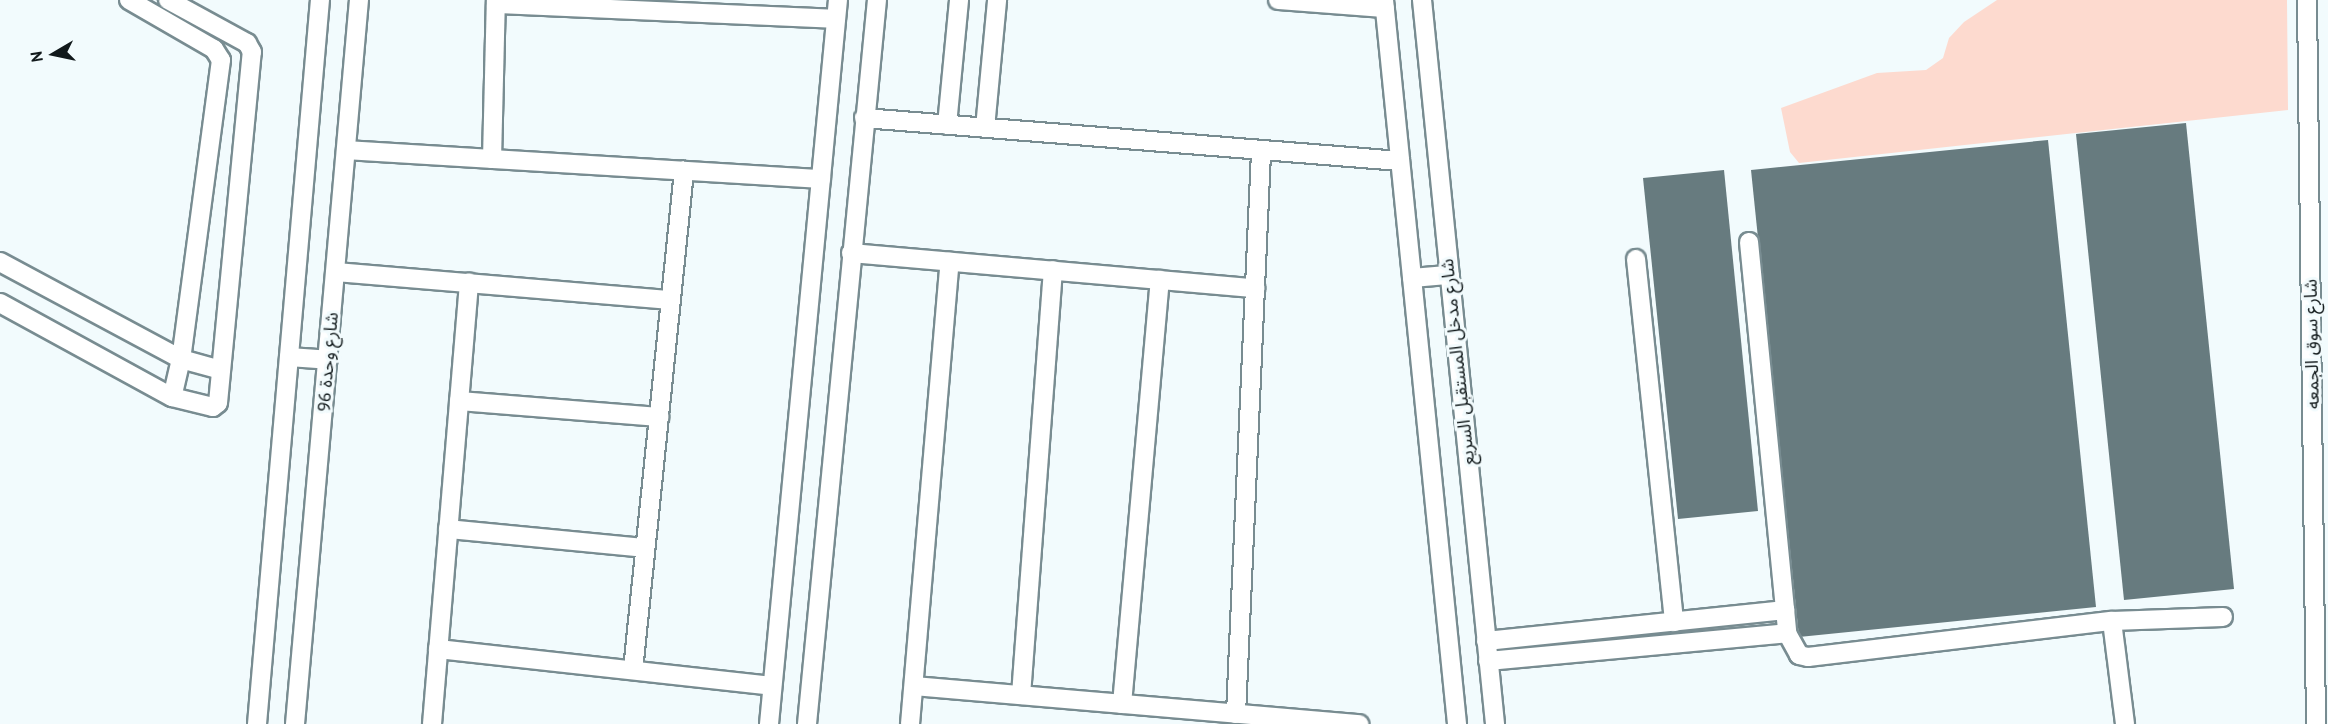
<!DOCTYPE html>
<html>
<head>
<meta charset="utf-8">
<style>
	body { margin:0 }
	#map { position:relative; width:2328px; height:724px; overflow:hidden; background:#f2fbfd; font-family:"PT Sans","Noto Sans Arabic",sans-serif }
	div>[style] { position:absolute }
	.green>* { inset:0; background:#fddacf }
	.building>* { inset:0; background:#677b7f }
	.roads { filter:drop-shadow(2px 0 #788c91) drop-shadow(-2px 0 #788c91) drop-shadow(0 2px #788c91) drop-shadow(0 -2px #788c91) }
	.minor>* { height:18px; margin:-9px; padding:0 9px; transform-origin:9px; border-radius:9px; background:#fff }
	span { translate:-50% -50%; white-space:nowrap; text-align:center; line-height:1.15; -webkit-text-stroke:6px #f2fbfd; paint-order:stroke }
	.street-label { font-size:18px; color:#11191b }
	.north { position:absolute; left:24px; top:24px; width:60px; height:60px; -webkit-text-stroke:4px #f2fbfd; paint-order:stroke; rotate:261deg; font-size:16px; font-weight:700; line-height:24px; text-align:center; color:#11191b }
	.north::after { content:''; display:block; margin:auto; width:21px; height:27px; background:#11191b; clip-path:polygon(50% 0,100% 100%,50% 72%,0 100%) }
</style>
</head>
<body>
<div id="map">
	<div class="green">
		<div style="clip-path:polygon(1997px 0,2287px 0,2288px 110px,1799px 163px,1790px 152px,1781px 108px,1877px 73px,1926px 70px,1943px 58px,1949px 38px,1964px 22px)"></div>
	</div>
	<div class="building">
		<div style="clip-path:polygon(2186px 123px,2234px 589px,2124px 600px,2076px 134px)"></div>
		<div style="clip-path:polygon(2048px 140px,2096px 607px,1799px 637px,1751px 170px)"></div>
		<div style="clip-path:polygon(1724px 170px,1758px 511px,1678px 519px,1643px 178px)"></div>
	</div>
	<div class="roads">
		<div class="minor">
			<div style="left:129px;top:0;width:98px;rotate:30deg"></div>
			<div style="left:214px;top:49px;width:13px;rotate:58deg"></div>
			<div style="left:221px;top:60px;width:302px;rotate:97.6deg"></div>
			<div style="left:181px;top:359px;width:39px;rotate:103deg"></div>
			<div style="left:1278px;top:0;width:107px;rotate:4.3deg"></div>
			<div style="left:1384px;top:0;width:728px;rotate:84.24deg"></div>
			<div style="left:1422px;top:0;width:728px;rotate:84.24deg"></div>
			<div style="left:2307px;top:0;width:724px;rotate:89.29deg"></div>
			<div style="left:496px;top:4px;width:340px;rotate:2.5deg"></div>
			<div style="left:864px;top:118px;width:538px;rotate:4.59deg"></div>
			<div style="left:947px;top:125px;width:126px;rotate:-84.5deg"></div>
			<div style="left:985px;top:128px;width:129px;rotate:-84.6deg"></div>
			<div style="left:346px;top:150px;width:476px;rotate:3.5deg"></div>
			<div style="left:492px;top:159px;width:159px;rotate:-88.6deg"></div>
			<div style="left:1749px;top:242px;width:393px;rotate:84.4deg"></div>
			<div style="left:1787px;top:633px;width:25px;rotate:61deg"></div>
			<div style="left:1799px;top:655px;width:9px;rotate:13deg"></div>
			<div style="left:1808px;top:657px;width:306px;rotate:-6.8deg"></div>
			<div style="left:2112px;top:621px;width:111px;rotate:-2.1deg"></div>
			<div style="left:851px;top:253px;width:406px;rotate:5deg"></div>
			<div style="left:1636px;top:259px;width:365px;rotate:84deg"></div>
			<div style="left:0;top:262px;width:205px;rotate:28.2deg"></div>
			<div style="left:181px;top:359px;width:41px;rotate:15.4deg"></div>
			<div style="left:336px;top:272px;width:336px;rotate:4.8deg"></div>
			<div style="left:1412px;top:278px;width:38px;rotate:-5deg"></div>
			<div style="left:0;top:303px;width:196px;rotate:28.7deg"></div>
			<div style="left:172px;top:397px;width:42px;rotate:13.7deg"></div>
			<div style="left:213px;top:407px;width:6px;rotate:-39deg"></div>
			<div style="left:218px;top:403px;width:353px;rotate:-84.5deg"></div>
			<div style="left:252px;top:52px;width:10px;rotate:-119deg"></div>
			<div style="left:247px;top:43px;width:90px;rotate:-151.4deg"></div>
			<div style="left:289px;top:357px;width:39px;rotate:4deg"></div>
			<div style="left:459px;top:401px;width:201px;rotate:4.6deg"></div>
			<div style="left:448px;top:529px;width:198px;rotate:5.5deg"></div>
			<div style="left:2112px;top:621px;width:104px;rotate:82.8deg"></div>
			<div style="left:1486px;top:641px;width:301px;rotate:-5.9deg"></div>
			<div style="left:438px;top:649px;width:336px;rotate:6.3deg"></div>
			<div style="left:1488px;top:661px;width:300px;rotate:-5.3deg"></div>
			<div style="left:633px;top:670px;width:502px;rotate:-84.16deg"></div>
			<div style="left:914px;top:686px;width:447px;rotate:4.9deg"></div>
			<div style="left:1021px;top:695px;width:426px;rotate:-85.7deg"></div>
			<div style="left:1122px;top:704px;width:426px;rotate:-84.9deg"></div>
			<div style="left:1236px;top:714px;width:562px;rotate:-87.45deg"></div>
			<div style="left:257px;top:724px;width:727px;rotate:-85.03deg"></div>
			<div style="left:295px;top:724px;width:727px;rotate:-84.95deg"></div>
			<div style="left:432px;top:724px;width:443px;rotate:-85.2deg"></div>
			<div style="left:769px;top:724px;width:727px;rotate:-84.56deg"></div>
			<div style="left:807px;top:724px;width:727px;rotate:-84.48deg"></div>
			<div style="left:910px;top:724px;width:464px;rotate:-85.1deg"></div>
		</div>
	</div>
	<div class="street-label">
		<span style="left:2312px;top:344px;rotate:-91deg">شارع سوق الجمعه</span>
		<span style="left:328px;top:362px;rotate:-85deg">شارع وحدة 96</span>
		<span style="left:1458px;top:362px;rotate:-96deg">شارع مدخل المستقبل السريع</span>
	</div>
	<div class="north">N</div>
</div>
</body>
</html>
